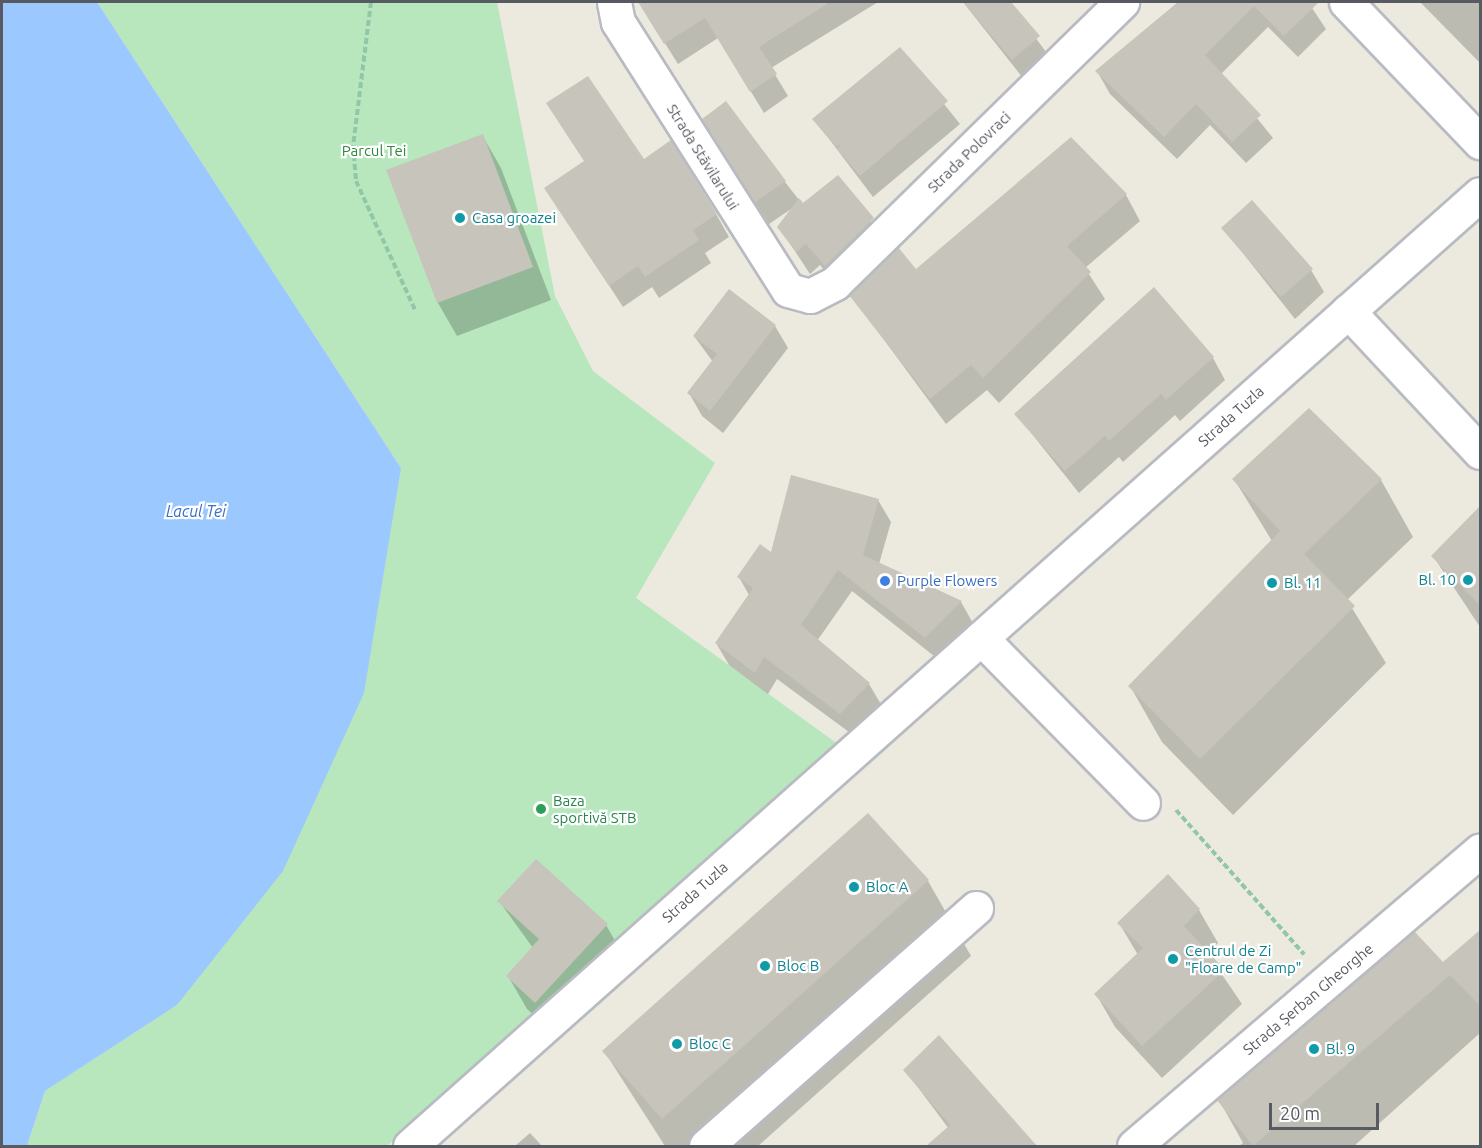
<!DOCTYPE html>
<html>
<head>
<meta charset="utf-8">
<style>
	body { margin:0 }
	#map { position:relative; width:1482px; height:1148px; overflow:hidden; background:#eceade; font-family:Ubuntu,sans-serif }
	div>[style] { position:absolute }
	.green>* { inset:0; background:#b8e6bd }
	.water>* { inset:0; background:#9bc9ff }
	.shadow>* { inset:0; background:#0003 }
	.building>* { inset:0; background:#c7c4bb }
	.path>* { height:4px; margin-top:-2px; transform-origin:0; background:repeating-linear-gradient(90deg,#91c6a6 0 6px,transparent 0 9px) }
	.roads { filter:drop-shadow(2px 0 #b9bbc2) drop-shadow(-2px 0 #b9bbc2) drop-shadow(0 2px #b9bbc2) drop-shadow(0 -2px #b9bbc2) }
	.minor>* { height:33px; margin:-16.5px; padding:0 16.5px; transform-origin:16.5px; border-radius:16.5px; background:#fff }
	.dots>* { width:16px; height:16px; translate:-50% -50%; box-sizing:border-box; border:3px solid #fff; border-radius:50% }
	span { translate:-50% -50%; white-space:nowrap; text-align:center; line-height:1.15; -webkit-text-stroke:4.5px #fff; paint-order:stroke }
	.park-label { font-size:15px; color:#30873e }
	.street-label { font-size:15px; color:#575b61 }
	.culture-label { font-size:15px; color:#0d838f }
	.left { translate:0 -50%; text-align:left }
	.right { translate:-100% -50%; text-align:right }
	.shop-label { font-size:15px; color:#366cbe }
	.leisure-label { font-size:15px; color:#27864d }
	.water-label { font-size:16px; color:#386fc8; font-style:italic }
	.frame { position:absolute; inset:0; border:3px solid #575b61; pointer-events:none }
	.scale { position:absolute; left:1269px; top:1103px; width:110px; height:27px; box-sizing:border-box; border:3px solid #575b61; border-top:0; padding-left:8px; font-size:18px; line-height:21px; white-space:nowrap; color:#575b61; -webkit-text-stroke:4px #fff; paint-order:stroke }
</style>
</head>
<body>
<div id="map">
	<div class="green">
		<div style="clip-path:polygon(97px 2px,497px 2px,555px 296px,593px 371px,715px 463px,636px 598px,842px 747px,387px 1146px,27px 1146px,45px 1091px,177px 1005px,401px 468px)"></div>
	</div>
	<div class="water">
		<div style="clip-path:polygon(2px 2px,97px 2px,401px 468px,364px 693px,283px 871px,177px 1005px,45px 1091px,27px 1146px,2px 1146px)"></div>
	</div>
	<div class="shadow">
		<div style="clip-path:polygon(639px 2px,878px 2px,771px 68px,788px 96px,764px 113px,718px 38px,678px 64px)"></div>
		<div style="clip-path:polygon(963px 2px,1009px 2px,1052px 60px,1026px 82px)"></div>
		<div style="clip-path:polygon(1180px 2px,1308px 2px,1326px 29px,1298px 57px,1268px 27px,1221px 74px,1273px 138px,1246px 163px,1210px 125px,1177px 159px,1110px 94px,1097px 71px)"></div>
		<div style="clip-path:polygon(1420px 2px,1480px 2px,1480px 63px)"></div>
		<div style="clip-path:polygon(900px 49px,960px 124px,873px 197px,814px 119px)"></div>
		<div style="clip-path:polygon(548px 104px,716px 214px,729px 237px,705px 253px,711px 263px,659px 298px,652px 287px,623px 307px,546px 188px,585px 162px)"></div>
		<div style="clip-path:polygon(482px 135px,501px 168px,551px 300px,457px 336px,438px 303px,388px 171px)"></div>
		<div style="clip-path:polygon(1071px 139px,1126px 195px,1140px 221px,1085px 268px,1105px 299px,999px 403px,987px 390px,946px 424px,851px 295px,916px 271px)"></div>
		<div style="clip-path:polygon(716px 141px,785px 182px,803px 205px,838px 177px,886px 242px,839px 288px,820px 265px,810px 274px,779px 227px,794px 207px,769px 224px)"></div>
		<div style="clip-path:polygon(1223px 228px,1311px 270px,1324px 292px,1295px 319px)"></div>
		<div style="clip-path:polygon(775px 326px,788px 348px,723px 433px,702px 416px,689px 393px,713px 362px,694px 336px)"></div>
		<div style="clip-path:polygon(1213px 358px,1225px 380px,1180px 421px,1175px 415px,1123px 462px,1119px 457px,1079px 493px,1016px 414px)"></div>
		<div style="clip-path:polygon(1309px 411px,1381px 480px,1413px 537px,1347px 600px,1386px 663px,1233px 815px,1162px 742px,1130px 686px,1272px 541px,1234px 479px)"></div>
		<div style="clip-path:polygon(878px 500px,891px 522px,879px 564px,961px 602px,974px 625px,939px 660px,852px 591px,817px 641px,869px 684px,882px 706px,853px 735px,777px 679px,768px 694px,729px 665px,716px 643px,749px 595px,739px 577px)"></div>
		<div style="clip-path:polygon(1480px 509px,1480px 627px,1433px 556px)"></div>
		<div style="clip-path:polygon(868px 815px,928px 881px,971px 956px,758px 1146px,665px 1146px,604px 1051px)"></div>
		<div style="clip-path:polygon(1168px 876px,1199px 910px,1218px 943px,1208px 954px,1242px 1004px,1162px 1078px,1115px 1027px,1096px 994px,1138px 955px,1119px 923px)"></div>
		<div style="clip-path:polygon(499px 901px,606px 925px,625px 958px,555px 1035px,527px 1009px,508px 976px,533px 948px)"></div>
		<div style="clip-path:polygon(1480px 932px,1480px 1033px,1354px 1146px,1239px 1146px,1243px 1143px,1219px 1100px,1443px 965px)"></div>
		<div style="clip-path:polygon(905px 1070px,1033px 1145px,1034px 1146px,929px 1146px,949px 1129px)"></div>
		<div style="clip-path:polygon(530px 1133px,542px 1146px,515px 1146px)"></div>
	</div>
	<div class="building">
		<div style="clip-path:polygon(638px 2px,830px 2px,759px 47px,777px 74px,750px 92px,705px 18px,664px 44px)"></div>
		<div style="clip-path:polygon(963px 2px,1011px 2px,1040px 36px,1012px 60px)"></div>
		<div style="clip-path:polygon(1178px 2px,1319px 2px,1284px 36px,1254px 6px,1205px 55px,1261px 115px,1232px 142px,1196px 104px,1164px 137px,1095px 71px)"></div>
		<div style="clip-path:polygon(900px 47px,948px 101px,860px 176px,837px 149px,842px 143px,836px 147px,812px 119px)"></div>
		<div style="clip-path:polygon(588px 76px,644px 159px,671px 140px,717px 214px,693px 230px,699px 240px,645px 277px,638px 266px,609px 286px,544px 188px,584px 161px,546px 103px)"></div>
		<div style="clip-path:polygon(726px 101px,786px 181px,755px 202px,702px 119px)"></div>
		<div style="clip-path:polygon(483px 134px,533px 267px,437px 303px,386px 170px)"></div>
		<div style="clip-path:polygon(1071px 137px,1127px 194px,1067px 246px,1091px 272px,983px 378px,971px 365px,930px 399px,849px 295px,898px 247px,916px 269px)"></div>
		<div style="clip-path:polygon(838px 175px,874px 218px,825px 266px,806px 244px,796px 252px,777px 227px,799px 198px,803px 203px)"></div>
		<div style="clip-path:polygon(1252px 200px,1313px 269px,1281px 297px,1221px 228px)"></div>
		<div style="clip-path:polygon(1154px 287px,1214px 357px,1166px 400px,1161px 394px,1109px 441px,1105px 436px,1065px 471px,1014px 414px)"></div>
		<div style="clip-path:polygon(729px 289px,776px 325px,710px 411px,687px 393px,717px 354px,693px 336px)"></div>
		<div style="clip-path:polygon(1309px 408px,1382px 479px,1304px 554px,1355px 606px,1200px 759px,1128px 686px,1280px 531px,1232px 479px)"></div>
		<div style="clip-path:polygon(791px 475px,879px 499px,863px 555px,962px 601px,925px 638px,838px 570px,801px 625px,870px 683px,840px 714px,764px 657px,755px 673px,715px 643px,753px 588px,737px 577px,760px 544px,771px 552px)"></div>
		<div style="clip-path:polygon(1480px 506px,1480px 605px,1431px 556px)"></div>
		<div style="clip-path:polygon(868px 813px,929px 880px,662px 1119px,602px 1051px)"></div>
		<div style="clip-path:polygon(536px 859px,608px 924px,535px 1003px,506px 976px,539px 939px,497px 901px)"></div>
		<div style="clip-path:polygon(1168px 874px,1200px 909px,1184px 926px,1225px 970px,1142px 1046px,1094px 994px,1143px 948px,1117px 923px)"></div>
		<div style="clip-path:polygon(1480px 930px,1480px 1006px,1450px 975px,1253px 1146px,1217px 1100px,1414px 931px,1443px 962px)"></div>
		<div style="clip-path:polygon(939px 1035px,1037px 1146px,926px 1146px,950px 1125px,903px 1070px)"></div>
	</div>
	<div class="path">
		<div style="left:371px;top:2px;width:145px;rotate:97.1deg"></div>
		<div style="left:353px;top:146px;width:35px;rotate:85deg"></div>
		<div style="left:356px;top:181px;width:144px;rotate:65.4deg"></div>
		<div style="left:1176px;top:810px;width:193px;rotate:48.4deg"></div>
	</div>
	<div class="roads">
		<div class="minor">
			<div style="left:614px;top:2px;width:20px;rotate:79deg"></div>
			<div style="left:618px;top:22px;width:317px;rotate:57.6deg"></div>
			<div style="left:788px;top:290px;width:23px;rotate:15deg"></div>
			<div style="left:810px;top:296px;width:28px;rotate:-27deg"></div>
			<div style="left:835px;top:283px;width:402px;rotate:-44.4deg"></div>
			<div style="left:1346px;top:2px;width:194px;rotate:46.3deg"></div>
			<div style="left:1348px;top:311px;width:193px;rotate:46.9deg"></div>
			<div style="left:981px;top:638px;width:231px;rotate:45.5deg"></div>
			<div style="left:410px;top:1146px;width:1432px;rotate:-41.66deg"></div>
			<div style="left:706px;top:1146px;width:360px;rotate:-41.4deg"></div>
			<div style="left:1134px;top:1146px;width:455px;rotate:-40.5deg"></div>
		</div>
	</div>
	<div class="dots">
		<div style="left:460px;top:218px;background:#0f9aa8"></div>
		<div style="left:1468px;top:580px;background:#0f9aa8"></div>
		<div style="left:885px;top:581px;background:#3f7fe0"></div>
		<div style="left:1272px;top:583px;background:#0f9aa8"></div>
		<div style="left:541px;top:809px;background:#2e9e5b"></div>
		<div style="left:854px;top:887px;background:#0f9aa8"></div>
		<div style="left:1173px;top:959px;background:#0f9aa8"></div>
		<div style="left:765px;top:966px;background:#0f9aa8"></div>
		<div style="left:677px;top:1044px;background:#0f9aa8"></div>
		<div style="left:1314px;top:1049px;background:#0f9aa8"></div>
	</div>
	<div class="park-label">
		<span style="left:374px;top:151px">Parcul Tei</span>
	</div>
	<div class="street-label">
		<span style="left:969px;top:152px;rotate:-44deg">Strada Polovraci</span>
		<span style="left:703px;top:157px;rotate:58deg">Strada Stăvilarului</span>
		<span style="left:1231px;top:416px;rotate:-42deg">Strada Tuzla</span>
		<span style="left:695px;top:892px;rotate:-42deg">Strada Tuzla</span>
		<span style="left:1308px;top:999px;rotate:-40deg">Strada Șerban Gheorghe</span>
	</div>
	<div class="culture-label">
		<span class="left" style="left:472px;top:218px">Casa groazei</span>
		<span class="right" style="left:1456px;top:580px">Bl. 10</span>
		<span class="left" style="left:1284px;top:583px">Bl. 11</span>
		<span class="left" style="left:866px;top:887px">Bloc A</span>
		<span class="left" style="left:1185px;top:959px">Centrul de Zi<br>"Floare de Camp"</span>
		<span class="left" style="left:777px;top:966px">Bloc B</span>
		<span class="left" style="left:689px;top:1044px">Bloc C</span>
		<span class="left" style="left:1326px;top:1049px">Bl. 9</span>
	</div>
	<div class="shop-label">
		<span class="left" style="left:897px;top:581px">Purple Flowers</span>
	</div>
	<div class="leisure-label">
		<span class="left" style="left:553px;top:809px">Baza<br>sportivă STB</span>
	</div>
	<div class="water-label">
		<span style="left:196px;top:511px">Lacul Tei</span>
	</div>
	<div class="frame"></div>
	<div class="scale">20 m</div>
</div>
</body>
</html>
